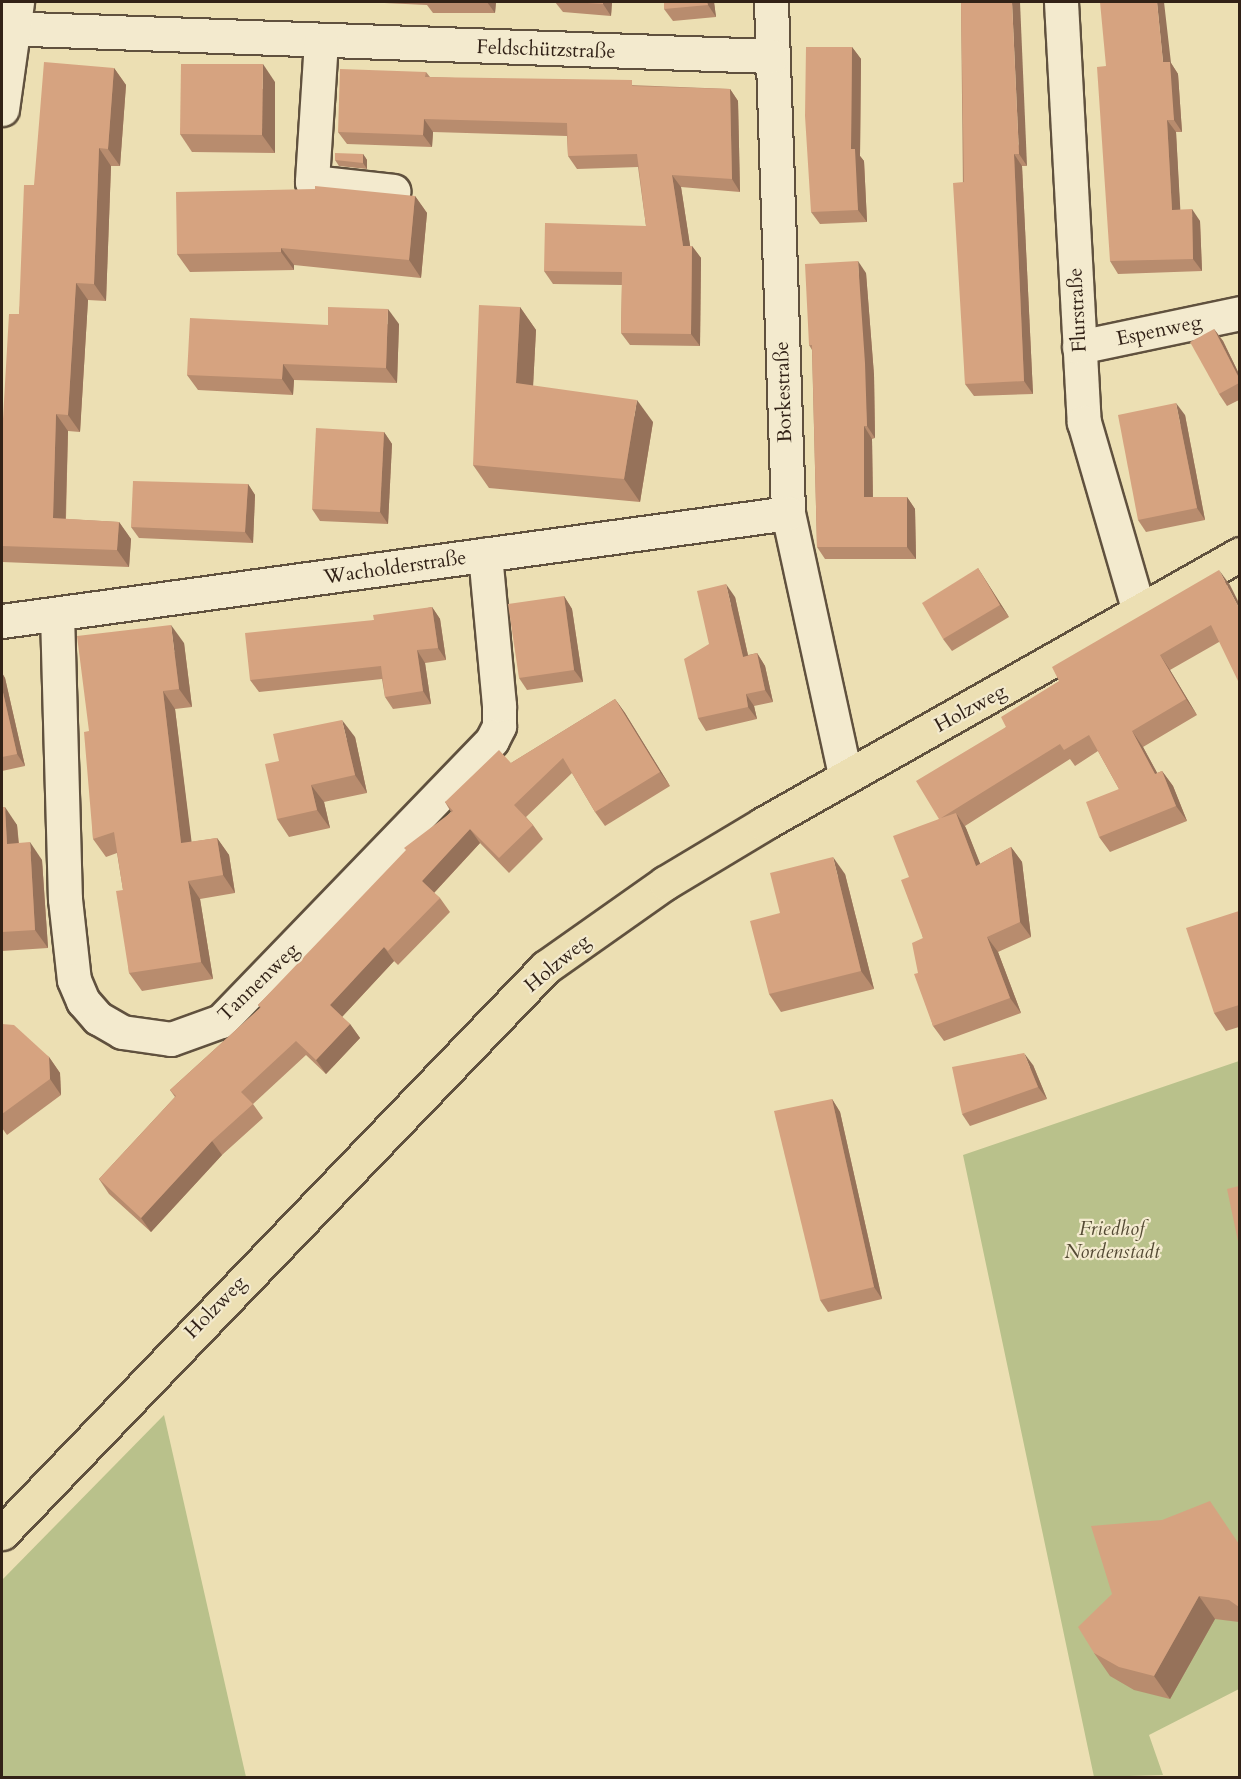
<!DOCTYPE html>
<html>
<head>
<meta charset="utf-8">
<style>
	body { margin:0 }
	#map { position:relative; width:1241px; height:1779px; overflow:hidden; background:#ecdfb3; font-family:Cardo,serif }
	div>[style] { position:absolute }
	.green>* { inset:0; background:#b9c18b }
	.roads { filter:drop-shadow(2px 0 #60513e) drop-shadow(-2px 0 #60513e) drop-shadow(0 2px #60513e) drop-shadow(0 -2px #60513e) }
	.minor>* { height:33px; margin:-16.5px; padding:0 16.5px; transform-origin:16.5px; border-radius:16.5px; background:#f3eace }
	.major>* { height:33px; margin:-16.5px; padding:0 16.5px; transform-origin:16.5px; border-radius:16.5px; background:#ecdfb3 }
	.wall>* { inset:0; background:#b88c6e }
	.shaded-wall>* { inset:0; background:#96725a }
	.building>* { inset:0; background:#d6a380 }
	span { translate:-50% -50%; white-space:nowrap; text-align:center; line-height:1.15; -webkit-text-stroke:4.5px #f3eace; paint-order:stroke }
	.street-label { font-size:20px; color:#322217 }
	.park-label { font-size:20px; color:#544a34; font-style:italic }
	.frame { position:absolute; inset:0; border:3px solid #322217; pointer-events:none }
</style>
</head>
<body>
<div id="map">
	<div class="green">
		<div style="clip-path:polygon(1239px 1061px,1239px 1689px,1149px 1735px,1163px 1775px,1094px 1777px,963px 1155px)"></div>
		<div style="clip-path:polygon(164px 1415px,246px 1777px,2px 1777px,2px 1580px)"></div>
	</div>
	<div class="roads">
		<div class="minor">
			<div style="left:771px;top:2px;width:511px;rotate:88.09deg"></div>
			<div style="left:788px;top:513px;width:268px;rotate:77.7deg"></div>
			<div style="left:1061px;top:2px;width:421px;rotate:86.9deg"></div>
			<div style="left:1084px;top:422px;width:197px;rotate:73.8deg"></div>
			<div style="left:2px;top:28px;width:770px;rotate:2.09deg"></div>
			<div style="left:321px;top:41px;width:141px;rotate:93.7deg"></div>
			<div style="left:312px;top:182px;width:82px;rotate:6.3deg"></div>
			<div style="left:2px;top:109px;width:108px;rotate:-82deg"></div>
			<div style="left:1079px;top:347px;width:165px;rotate:-11.9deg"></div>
			<div style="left:57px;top:614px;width:285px;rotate:88.4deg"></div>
			<div style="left:65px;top:899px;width:81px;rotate:83.7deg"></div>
			<div style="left:74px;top:980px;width:23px;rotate:67deg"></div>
			<div style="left:83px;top:1001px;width:23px;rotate:49deg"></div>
			<div style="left:98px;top:1018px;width:28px;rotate:30deg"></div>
			<div style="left:122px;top:1032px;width:49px;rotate:8.1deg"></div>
			<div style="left:171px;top:1039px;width:53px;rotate:-19.8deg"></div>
			<div style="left:221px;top:1021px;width:390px;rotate:-46deg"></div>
			<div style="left:492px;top:740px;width:16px;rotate:-63deg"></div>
			<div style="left:499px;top:726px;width:21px;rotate:-90deg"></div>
			<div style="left:499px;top:705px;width:151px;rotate:-95.3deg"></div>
			<div style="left:2px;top:621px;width:793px;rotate:-7.82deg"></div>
		</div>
		<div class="major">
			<div style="left:2px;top:1533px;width:785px;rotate:-46.14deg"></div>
			<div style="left:546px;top:967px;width:146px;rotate:-35.2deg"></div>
			<div style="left:665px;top:883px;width:114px;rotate:-31deg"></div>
			<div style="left:763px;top:824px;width:548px;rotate:-29.51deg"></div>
		</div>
	</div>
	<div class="wall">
		<div style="clip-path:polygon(363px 2px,496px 2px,495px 13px,433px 13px,427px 5px)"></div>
		<div style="clip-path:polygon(555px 2px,612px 2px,611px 16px,563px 12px)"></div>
		<div style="clip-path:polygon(664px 2px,714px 2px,716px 17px,673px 21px,664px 9px)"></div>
		<div style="clip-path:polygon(961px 2px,1027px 166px,1022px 166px,1033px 394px,974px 396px,965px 384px)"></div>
		<div style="clip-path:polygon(852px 47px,861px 59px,860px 156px,864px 161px,867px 222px,820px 224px,811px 212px)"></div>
		<div style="clip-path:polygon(1171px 63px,1178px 74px,1182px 132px,1176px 132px,1180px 210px,1200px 221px,1202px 271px,1118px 274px,1110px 261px)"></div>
		<div style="clip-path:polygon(114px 68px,126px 85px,120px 166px,111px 166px,106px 301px,88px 300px,80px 432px,68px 431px,66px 519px,119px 522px,131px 539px,129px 567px,2px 562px,2px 436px,19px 314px,34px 185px)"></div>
		<div style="clip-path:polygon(426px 72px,430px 77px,730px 89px,738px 101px,740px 192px,681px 187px,690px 246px,692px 246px,701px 258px,700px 346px,630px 345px,621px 333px,622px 285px,553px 284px,544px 271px,646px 226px,638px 167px,577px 169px,568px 156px,567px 136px,433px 132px,432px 147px,347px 144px,338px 132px)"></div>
		<div style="clip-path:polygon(275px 82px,275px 153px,192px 152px,180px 134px)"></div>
		<div style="clip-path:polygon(363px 154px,367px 160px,367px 169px,339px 166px,335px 160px)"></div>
		<div style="clip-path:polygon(415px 196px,427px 213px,421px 278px,294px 265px,294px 270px,190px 272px,177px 254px)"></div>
		<div style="clip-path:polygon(866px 273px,874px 375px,875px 438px,872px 439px,873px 497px,907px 497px,915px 509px,916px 559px,825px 559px,817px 547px,812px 350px,809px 345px)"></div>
		<div style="clip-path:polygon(520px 307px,536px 330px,533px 386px,653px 422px,640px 502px,489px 488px,473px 465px)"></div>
		<div style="clip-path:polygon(399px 324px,397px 383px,294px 380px,293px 395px,198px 390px,187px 375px,328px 325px)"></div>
		<div style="clip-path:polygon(1214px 329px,1223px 341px,1239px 374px,1239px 400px,1227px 406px,1219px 394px)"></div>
		<div style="clip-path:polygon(1185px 415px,1205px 520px,1146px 532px,1138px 520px)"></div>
		<div style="clip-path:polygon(384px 432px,392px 444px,388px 524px,320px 521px,312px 509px)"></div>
		<div style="clip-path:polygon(248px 484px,255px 495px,253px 543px,139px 538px,131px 527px)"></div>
		<div style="clip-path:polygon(978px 568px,1009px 617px,952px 651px,943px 639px)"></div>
		<div style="clip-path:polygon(1230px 585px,1219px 642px,1170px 670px,1197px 715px,1143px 747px,1157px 773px,1162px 771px,1173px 786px,1187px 821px,1110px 852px,1099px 837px,1119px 789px,1098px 751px,1075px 766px,1070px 759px,965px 826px,980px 864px,1011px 847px,1022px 862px,1031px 937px,998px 952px,1021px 1013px,944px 1041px,933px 1026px,918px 973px,923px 938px,909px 877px,939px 819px,1006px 727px)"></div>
		<div style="clip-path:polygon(564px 596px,572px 609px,583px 682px,527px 690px,519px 678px)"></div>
		<div style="clip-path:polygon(735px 597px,748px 655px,757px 653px,765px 666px,773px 702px,754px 706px,757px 719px,706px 731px,698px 718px,709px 644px)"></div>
		<div style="clip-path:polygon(432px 607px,440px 619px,446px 660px,425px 663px,431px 704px,393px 709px,385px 697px,382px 679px,259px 692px,250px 680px,374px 620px)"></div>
		<div style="clip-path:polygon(184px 643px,192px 707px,175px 709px,191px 842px,217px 838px,229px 855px,235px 893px,200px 899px,213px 979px,142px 991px,129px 973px,123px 890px,117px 853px,106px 857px,93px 839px,89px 731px)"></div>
		<div style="clip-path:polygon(2px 673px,5px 678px,25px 766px,2px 771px)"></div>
		<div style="clip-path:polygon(615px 699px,625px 713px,670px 786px,605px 826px,595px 812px,572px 773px,526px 817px,533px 825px,543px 839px,509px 873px,480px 843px,434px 893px,440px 898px,450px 912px,398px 965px,394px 961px,342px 1017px,350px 1024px,360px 1038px,326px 1074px,306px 1055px,253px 1104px,263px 1118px,222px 1155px,151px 1232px,109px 1194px,99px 1179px,175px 1097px,170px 1090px,260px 1008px,258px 1005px,451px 812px,445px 802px,511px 763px)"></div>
		<div style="clip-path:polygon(355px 737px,367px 793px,324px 802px,330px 828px,289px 837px,277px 819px,279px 761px)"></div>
		<div style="clip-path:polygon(2px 807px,17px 825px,19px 843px,42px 860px,48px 948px,2px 951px)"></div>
		<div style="clip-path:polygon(845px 874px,874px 989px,781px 1012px,769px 994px,780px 913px)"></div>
		<div style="clip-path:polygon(1239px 911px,1239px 1027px,1226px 1031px,1214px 1013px)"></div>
		<div style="clip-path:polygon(2px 1024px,49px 1057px,60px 1073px,61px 1095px,7px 1135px,2px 1128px)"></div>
		<div style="clip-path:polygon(1033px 1065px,1047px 1099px,970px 1126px,962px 1114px)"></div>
		<div style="clip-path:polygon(832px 1099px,840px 1112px,882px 1299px,828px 1312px,820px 1300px)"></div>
		<div style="clip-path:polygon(1239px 1544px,1239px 1622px,1215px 1619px,1170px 1699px,1134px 1690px,1110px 1676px,1094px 1653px)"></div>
	</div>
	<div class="shaded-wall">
		<div style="clip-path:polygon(487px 2px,496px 2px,495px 13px)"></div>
		<div style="clip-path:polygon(603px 2px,612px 2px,611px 16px,603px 4px)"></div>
		<div style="clip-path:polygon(707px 2px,714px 2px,716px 17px,708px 5px)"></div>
		<div style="clip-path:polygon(1012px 2px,1020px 2px,1027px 166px,1019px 154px)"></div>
		<div style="clip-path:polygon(1157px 2px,1164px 2px,1171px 63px,1178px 74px,1182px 132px,1174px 120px,1163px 62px)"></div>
		<div style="clip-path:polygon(852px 47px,861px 59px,860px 156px,864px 161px,867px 222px,858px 210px,851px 149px)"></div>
		<div style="clip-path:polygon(263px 64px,275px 82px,275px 153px,262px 135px)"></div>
		<div style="clip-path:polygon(114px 68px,126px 85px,120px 166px,108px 149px)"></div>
		<div style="clip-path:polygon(730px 89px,738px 101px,740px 192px,732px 179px)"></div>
		<div style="clip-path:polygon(424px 119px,433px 132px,432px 147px,423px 135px)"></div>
		<div style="clip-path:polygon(1167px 120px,1176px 132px,1181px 222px,1172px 210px)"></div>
		<div style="clip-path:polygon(99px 148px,111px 166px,106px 301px,94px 284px)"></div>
		<div style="clip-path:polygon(363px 154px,367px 160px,367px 169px,363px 163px)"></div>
		<div style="clip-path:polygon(1014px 154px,1022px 166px,1033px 394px,1024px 381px)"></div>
		<div style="clip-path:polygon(672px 175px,681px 187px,692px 258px,683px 246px)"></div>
		<div style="clip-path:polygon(415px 196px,427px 213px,421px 278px,409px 260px)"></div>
		<div style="clip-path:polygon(1192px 209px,1200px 221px,1202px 271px,1193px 259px)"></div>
		<div style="clip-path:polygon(692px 246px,701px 258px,700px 346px,691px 334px)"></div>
		<div style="clip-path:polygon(281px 248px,294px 265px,294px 270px,281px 252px)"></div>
		<div style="clip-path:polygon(858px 261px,866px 273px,874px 375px,875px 438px,867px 426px)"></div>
		<div style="clip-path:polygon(76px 283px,88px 300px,80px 432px,68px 415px)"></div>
		<div style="clip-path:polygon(520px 307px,536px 330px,532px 406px,516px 383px)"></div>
		<div style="clip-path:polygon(388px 309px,399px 324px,397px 383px,386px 368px)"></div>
		<div style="clip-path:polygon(1214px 329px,1223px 341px,1239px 374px,1239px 378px)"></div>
		<div style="clip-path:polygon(283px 364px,294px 380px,293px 395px,282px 379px)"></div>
		<div style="clip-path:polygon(637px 400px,653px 422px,640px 502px,624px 479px)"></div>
		<div style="clip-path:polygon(1176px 403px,1185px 415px,1205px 520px,1197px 508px)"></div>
		<div style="clip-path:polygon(56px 414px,68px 431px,65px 536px,53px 518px)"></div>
		<div style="clip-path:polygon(864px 426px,872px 439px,873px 509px,864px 497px)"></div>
		<div style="clip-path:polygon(384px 432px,392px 444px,388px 524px,380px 512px)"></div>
		<div style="clip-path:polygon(248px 484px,255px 495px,253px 543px,245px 532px)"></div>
		<div style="clip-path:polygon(907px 497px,915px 509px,916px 559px,907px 547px)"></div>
		<div style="clip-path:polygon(119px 522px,131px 539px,129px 567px,117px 550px)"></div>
		<div style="clip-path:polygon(978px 568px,986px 581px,1009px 617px,1000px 605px)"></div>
		<div style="clip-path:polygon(1219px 570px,1230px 585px,1239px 603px,1239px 608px)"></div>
		<div style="clip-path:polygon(726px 584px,735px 597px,751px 669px,743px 657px)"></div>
		<div style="clip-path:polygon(564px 596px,572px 609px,583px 682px,574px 670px)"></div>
		<div style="clip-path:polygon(432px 607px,440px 619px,446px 660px,438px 648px)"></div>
		<div style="clip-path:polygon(171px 625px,184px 643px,192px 707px,179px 689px)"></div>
		<div style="clip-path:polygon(417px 650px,425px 663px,431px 704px,423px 691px)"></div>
		<div style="clip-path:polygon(757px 653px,765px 666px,773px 702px,765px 690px)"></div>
		<div style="clip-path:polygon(1160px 655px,1170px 670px,1197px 715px,1186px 699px)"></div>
		<div style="clip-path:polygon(2px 673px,5px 678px,25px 766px,17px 754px,2px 688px)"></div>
		<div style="clip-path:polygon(163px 691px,175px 709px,194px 861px,181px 843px)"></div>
		<div style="clip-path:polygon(746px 694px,754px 706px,757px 719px,748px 707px)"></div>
		<div style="clip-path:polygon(615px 699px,625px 713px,670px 786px,660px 772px)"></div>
		<div style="clip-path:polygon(342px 720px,355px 737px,367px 793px,355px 775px)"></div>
		<div style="clip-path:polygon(1132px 731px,1143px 747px,1166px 789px,1155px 774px)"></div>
		<div style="clip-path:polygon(1162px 771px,1173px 786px,1187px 821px,1176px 806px)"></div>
		<div style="clip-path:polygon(311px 785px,324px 802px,330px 828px,317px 810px)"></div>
		<div style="clip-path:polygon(5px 807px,17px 825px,20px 862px,7px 844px)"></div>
		<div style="clip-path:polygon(956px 813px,966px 828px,987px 881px,976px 866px)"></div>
		<div style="clip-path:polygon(470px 829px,480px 843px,432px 895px,422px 881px)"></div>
		<div style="clip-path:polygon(217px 838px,229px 855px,235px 893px,223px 875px)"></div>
		<div style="clip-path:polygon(30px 842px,42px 860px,48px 948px,35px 930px)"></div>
		<div style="clip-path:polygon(1011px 847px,1022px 862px,1031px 937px,1020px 922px)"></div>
		<div style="clip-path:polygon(833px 857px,845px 874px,874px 989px,861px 971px)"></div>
		<div style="clip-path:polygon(188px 881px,200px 899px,213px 979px,201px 962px)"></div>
		<div style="clip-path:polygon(987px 937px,998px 952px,1021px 1013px,1010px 998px)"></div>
		<div style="clip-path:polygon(384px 947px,394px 961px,340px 1019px,330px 1005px)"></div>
		<div style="clip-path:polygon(350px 1024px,360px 1038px,326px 1074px,316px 1060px)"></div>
		<div style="clip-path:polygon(1024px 1053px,1033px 1065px,1047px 1099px,1038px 1087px)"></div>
		<div style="clip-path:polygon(49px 1057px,60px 1073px,61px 1095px,50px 1079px)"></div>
		<div style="clip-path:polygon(832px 1099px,840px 1112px,882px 1299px,874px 1287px)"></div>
		<div style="clip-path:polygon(212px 1141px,222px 1155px,151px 1232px,141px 1218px)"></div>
		<div style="clip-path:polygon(1199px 1596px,1215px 1619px,1170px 1699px,1154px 1676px)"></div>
	</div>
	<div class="building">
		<div style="clip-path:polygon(572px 2px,603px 2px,603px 4px)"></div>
		<div style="clip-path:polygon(664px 2px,707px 2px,708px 5px,664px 9px)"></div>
		<div style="clip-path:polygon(961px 2px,1012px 2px,1019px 154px,1014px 154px,1024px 381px,965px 384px,953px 183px,964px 182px)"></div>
		<div style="clip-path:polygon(1100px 2px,1157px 2px,1163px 62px,1170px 62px,1174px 120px,1167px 120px,1172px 210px,1192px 209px,1193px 259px,1110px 261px,1097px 67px,1106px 66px)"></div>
		<div style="clip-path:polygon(806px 47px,852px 47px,851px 149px,855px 149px,858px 210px,811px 212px,805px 116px)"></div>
		<div style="clip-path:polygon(44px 62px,114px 68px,108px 149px,99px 148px,94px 284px,76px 283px,68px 415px,56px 414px,53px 518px,119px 522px,117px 550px,2px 546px,2px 436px,9px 314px,19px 314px,24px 185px,34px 185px)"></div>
		<div style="clip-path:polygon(181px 64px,263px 64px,262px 135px,180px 134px)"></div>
		<div style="clip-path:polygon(340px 69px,426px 72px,425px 77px,632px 80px,632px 86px,730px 89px,732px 179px,672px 175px,683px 246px,692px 246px,691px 334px,621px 333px,622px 272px,544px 271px,545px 223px,646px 226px,637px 154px,568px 156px,567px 123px,424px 119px,423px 135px,338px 132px)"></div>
		<div style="clip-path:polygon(335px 153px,363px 154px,363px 163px,335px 160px)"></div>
		<div style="clip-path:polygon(315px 186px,415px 196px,409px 260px,281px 248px,281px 252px,177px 254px,176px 192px,315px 189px)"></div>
		<div style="clip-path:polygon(858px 261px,865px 363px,867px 426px,864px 426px,864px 497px,907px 497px,907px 547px,817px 547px,812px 345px,809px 345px,805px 264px)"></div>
		<div style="clip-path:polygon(479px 305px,520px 307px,516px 383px,637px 400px,624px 479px,473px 465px)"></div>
		<div style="clip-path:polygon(328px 307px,388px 309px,386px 368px,283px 364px,282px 379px,187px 375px,190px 318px,328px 325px)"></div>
		<div style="clip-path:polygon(1214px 329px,1239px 378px,1239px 383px,1219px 394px,1190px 342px)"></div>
		<div style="clip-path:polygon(1176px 403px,1197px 508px,1138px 520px,1118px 415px)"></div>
		<div style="clip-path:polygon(316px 428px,384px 432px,380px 512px,312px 509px)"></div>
		<div style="clip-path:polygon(133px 481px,248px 484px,245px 532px,131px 527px)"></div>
		<div style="clip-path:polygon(978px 568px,1000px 605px,943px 639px,922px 603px)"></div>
		<div style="clip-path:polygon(1219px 570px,1239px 608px,1239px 683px,1211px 625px,1160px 655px,1186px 699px,1132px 731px,1155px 774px,1162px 771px,1176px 806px,1099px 837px,1086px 802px,1119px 789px,1089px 735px,1064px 750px,1060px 744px,941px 818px,956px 813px,976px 866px,1011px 847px,1020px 922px,987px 937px,1010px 998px,933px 1026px,914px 974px,918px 973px,912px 943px,923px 938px,901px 880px,909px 877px,893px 836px,939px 819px,916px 781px,1006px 727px,1001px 717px,1059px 681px,1052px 667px)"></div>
		<div style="clip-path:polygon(726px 584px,743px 657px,757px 653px,765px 690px,746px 694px,748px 707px,698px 718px,684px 659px,709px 644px,697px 591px)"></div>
		<div style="clip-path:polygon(564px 596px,574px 670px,519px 678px,508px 604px)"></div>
		<div style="clip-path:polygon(432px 607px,438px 648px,417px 650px,423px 691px,385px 697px,381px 666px,250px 680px,245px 633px,374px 620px,373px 615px)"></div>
		<div style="clip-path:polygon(171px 625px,179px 689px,163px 691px,181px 843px,217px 838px,223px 875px,188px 881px,201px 962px,129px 973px,116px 891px,123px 890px,114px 832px,93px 839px,84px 732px,89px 731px,77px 636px)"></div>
		<div style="clip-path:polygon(2px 688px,17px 754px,2px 757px)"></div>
		<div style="clip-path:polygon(615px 699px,660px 772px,595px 812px,563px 758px,514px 805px,533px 825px,499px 858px,470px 829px,422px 881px,440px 898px,388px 951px,384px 947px,330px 1005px,350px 1024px,316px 1060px,296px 1041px,241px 1092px,253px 1104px,212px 1141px,141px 1218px,99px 1179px,176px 1096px,170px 1090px,261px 1007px,258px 1005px,406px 850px,404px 848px,453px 811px,445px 802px,499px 750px,511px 763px)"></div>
		<div style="clip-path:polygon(342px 720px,355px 775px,311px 785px,317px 810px,277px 819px,265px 764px,279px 761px,273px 734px)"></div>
		<div style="clip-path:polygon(2px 807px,5px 807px,7px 844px,30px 842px,35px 930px,2px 932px)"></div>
		<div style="clip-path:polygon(833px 857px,861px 971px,769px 994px,750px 921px,780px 913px,770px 873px)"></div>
		<div style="clip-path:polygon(1239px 911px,1239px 1005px,1214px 1013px,1186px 928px)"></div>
		<div style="clip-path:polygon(2px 1024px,14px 1025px,49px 1057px,50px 1079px,2px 1114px)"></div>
		<div style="clip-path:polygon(1024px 1053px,1038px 1087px,962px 1114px,952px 1067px)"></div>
		<div style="clip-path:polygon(832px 1099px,874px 1287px,820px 1300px,774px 1111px)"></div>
		<div style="clip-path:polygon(1239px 1186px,1239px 1246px,1227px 1189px)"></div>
		<div style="clip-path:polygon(1210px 1501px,1239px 1544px,1239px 1607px,1229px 1600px,1199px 1596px,1154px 1676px,1119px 1667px,1094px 1653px,1078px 1627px,1112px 1594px,1091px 1526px,1162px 1520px)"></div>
	</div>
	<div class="street-label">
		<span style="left:546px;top:49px;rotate:2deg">Feldschützstraße</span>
		<span style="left:1077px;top:310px;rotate:-93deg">Flurstraße</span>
		<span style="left:1159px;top:330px;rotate:-12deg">Espenweg</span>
		<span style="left:783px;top:392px;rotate:-92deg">Borkestraße</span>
		<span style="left:395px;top:567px;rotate:-8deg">Wacholderstraße</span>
		<span style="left:970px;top:708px;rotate:-29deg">Holzweg</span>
		<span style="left:557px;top:963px;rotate:-40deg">Holzweg</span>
		<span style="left:258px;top:982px;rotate:-44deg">Tannenweg</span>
		<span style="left:215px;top:1307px;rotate:-46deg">Holzweg</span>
	</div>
	<div class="park-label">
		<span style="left:1112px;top:1240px">Friedhof<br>Nordenstadt</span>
	</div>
	<div class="frame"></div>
</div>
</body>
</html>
